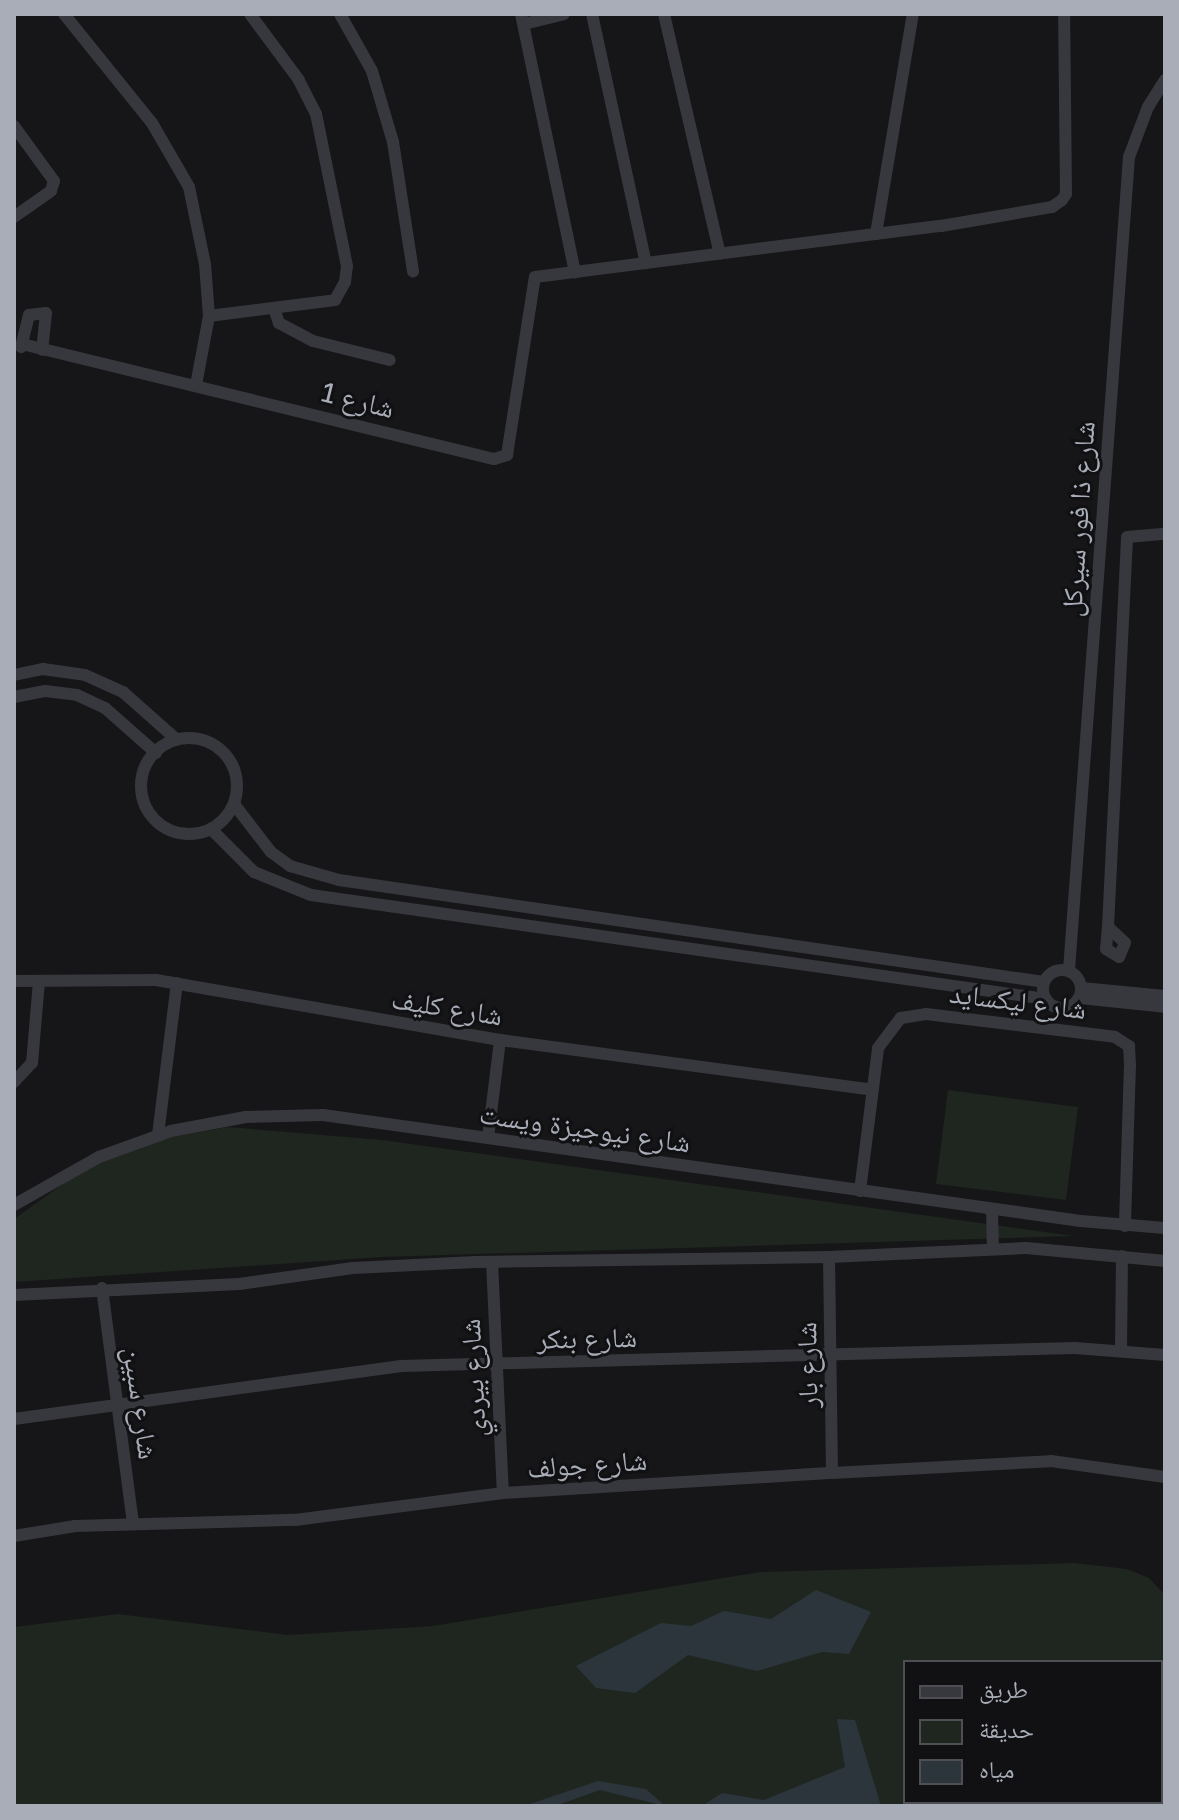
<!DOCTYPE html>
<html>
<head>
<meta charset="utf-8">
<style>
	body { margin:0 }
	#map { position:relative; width:1179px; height:1820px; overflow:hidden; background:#161618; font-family:"Golos Text","Noto Naskh Arabic",sans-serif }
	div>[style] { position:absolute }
	.green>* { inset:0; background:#1e261f }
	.water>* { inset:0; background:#2c353c }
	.minor>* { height:12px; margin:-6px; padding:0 6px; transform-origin:6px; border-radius:6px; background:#37383d }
	.minor>.ring { margin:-6px; padding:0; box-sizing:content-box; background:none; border:12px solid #37383d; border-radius:50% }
	span { translate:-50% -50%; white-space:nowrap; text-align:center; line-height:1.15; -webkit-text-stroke:6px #111113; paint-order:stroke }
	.street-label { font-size:28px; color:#a8adb8 }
	.frame { position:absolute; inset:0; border:16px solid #a8adb8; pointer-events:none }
	.legend { position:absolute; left:903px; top:1660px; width:260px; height:144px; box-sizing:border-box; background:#111113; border:2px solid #4d4f55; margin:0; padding:10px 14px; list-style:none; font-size:24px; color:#a8adb8 }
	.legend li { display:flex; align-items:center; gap:16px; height:40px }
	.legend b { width:40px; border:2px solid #4d4f55 }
</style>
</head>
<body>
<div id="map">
	<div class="green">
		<div style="clip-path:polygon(948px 1090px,1078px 1107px,1066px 1200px,936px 1184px)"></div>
		<div style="clip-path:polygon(228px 1127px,382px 1140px,1074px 1236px,382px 1257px,14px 1282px,14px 1219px,115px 1147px)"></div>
		<div style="clip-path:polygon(evenodd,1074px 1563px,1127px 1569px,1149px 1578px,1165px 1595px,1165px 1806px,14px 1806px,14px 1627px,118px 1614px,288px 1635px,433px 1626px,760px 1572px,1074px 1563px,905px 1662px,1161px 1662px,1161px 1802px,905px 1802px,905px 1662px)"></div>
	</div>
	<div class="water">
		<div style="clip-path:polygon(816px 1590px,871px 1612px,849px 1654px,822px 1652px,757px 1671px,688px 1655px,635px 1693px,596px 1688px,576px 1666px,661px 1623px,691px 1626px,724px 1611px,771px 1619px)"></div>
		<div style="clip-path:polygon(1161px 1715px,1165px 1806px,1093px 1806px,1161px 1802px)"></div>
		<div style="clip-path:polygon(837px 1719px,855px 1720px,881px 1806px,702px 1806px,722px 1793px,764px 1800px,845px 1767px)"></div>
		<div style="clip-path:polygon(598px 1781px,646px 1789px,665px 1806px,600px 1790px,555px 1806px,524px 1806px)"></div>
	</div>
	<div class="minor">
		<div style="left:64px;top:14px;width:140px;rotate:51.1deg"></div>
		<div style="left:152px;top:123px;width:74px;rotate:60deg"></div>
		<div style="left:189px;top:187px;width:79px;rotate:78.3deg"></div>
		<div style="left:205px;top:264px;width:52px;rotate:85.6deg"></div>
		<div style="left:209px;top:316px;width:127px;rotate:-7.2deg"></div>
		<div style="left:335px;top:300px;width:21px;rotate:-61deg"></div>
		<div style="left:345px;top:282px;width:16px;rotate:-83deg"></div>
		<div style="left:347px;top:266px;width:155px;rotate:-101.5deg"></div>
		<div style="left:316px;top:114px;width:38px;rotate:-117deg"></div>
		<div style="left:299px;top:80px;width:82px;rotate:-126.6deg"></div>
		<div style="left:340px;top:14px;width:65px;rotate:60.7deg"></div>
		<div style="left:372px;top:71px;width:74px;rotate:73.5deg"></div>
		<div style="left:393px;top:142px;width:131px;rotate:81.2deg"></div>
		<div style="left:521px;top:14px;width:264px;rotate:78.2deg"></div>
		<div style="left:592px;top:14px;width:255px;rotate:77.8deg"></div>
		<div style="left:664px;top:14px;width:246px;rotate:76.9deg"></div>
		<div style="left:524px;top:24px;width:41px;rotate:-14deg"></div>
		<div style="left:14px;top:126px;width:68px;rotate:54deg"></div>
		<div style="left:54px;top:181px;width:10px;rotate:107deg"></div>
		<div style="left:51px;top:191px;width:45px;rotate:144.9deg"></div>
		<div style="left:876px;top:234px;width:223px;rotate:-80.5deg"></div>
		<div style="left:275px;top:311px;width:13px;rotate:72deg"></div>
		<div style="left:279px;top:323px;width:38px;rotate:28deg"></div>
		<div style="left:313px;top:341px;width:79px;rotate:13.9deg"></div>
		<div style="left:22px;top:344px;width:486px;rotate:13.7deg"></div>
		<div style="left:494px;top:459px;width:14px;rotate:-17deg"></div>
		<div style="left:507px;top:455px;width:180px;rotate:-81.1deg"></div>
		<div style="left:535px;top:277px;width:409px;rotate:-7.2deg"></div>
		<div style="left:941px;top:226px;width:113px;rotate:-9.7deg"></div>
		<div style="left:1052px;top:207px;width:12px;rotate:-35deg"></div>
		<div style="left:1062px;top:200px;width:7px;rotate:-56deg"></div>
		<div style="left:1066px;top:194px;width:180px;rotate:-90.6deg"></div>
		<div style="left:21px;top:347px;width:33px;rotate:-76deg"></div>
		<div style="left:29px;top:315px;width:17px;rotate:-7deg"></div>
		<div style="left:46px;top:313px;width:37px;rotate:96deg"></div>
		<div style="left:196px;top:385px;width:70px;rotate:-79.3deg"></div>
		<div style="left:14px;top:675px;width:30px;rotate:-12deg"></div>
		<div style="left:43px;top:669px;width:42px;rotate:8.1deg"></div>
		<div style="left:85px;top:675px;width:42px;rotate:24.1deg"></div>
		<div style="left:123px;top:692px;width:72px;rotate:41.6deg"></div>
		<div style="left:14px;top:697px;width:32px;rotate:-11deg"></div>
		<div style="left:45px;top:691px;width:32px;rotate:7deg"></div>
		<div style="left:77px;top:695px;width:31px;rotate:25deg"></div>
		<div style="left:105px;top:708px;width:68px;rotate:41.4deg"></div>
		<div class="ring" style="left:141px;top:738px;width:84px;height:84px"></div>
		<div style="left:234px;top:804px;width:61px;rotate:52.4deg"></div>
		<div style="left:271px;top:852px;width:24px;rotate:36deg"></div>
		<div style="left:290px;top:866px;width:51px;rotate:15.9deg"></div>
		<div style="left:339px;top:880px;width:712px;rotate:8.23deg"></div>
		<div style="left:211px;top:829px;width:61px;rotate:45deg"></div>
		<div style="left:254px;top:872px;width:61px;rotate:22deg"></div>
		<div style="left:311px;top:895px;width:742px;rotate:8.05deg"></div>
		<div style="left:1108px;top:927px;width:390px;rotate:-87.2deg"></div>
		<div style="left:1127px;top:537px;width:38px;rotate:-5deg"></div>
		<div style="left:1108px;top:927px;width:23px;rotate:43deg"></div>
		<div style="left:1125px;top:943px;width:15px;rotate:113deg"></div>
		<div style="left:1119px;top:957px;width:15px;rotate:-148deg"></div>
		<div style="left:1106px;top:949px;width:22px;rotate:-85deg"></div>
		<div class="ring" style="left:1043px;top:970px;width:26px;height:26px"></div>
		<div style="left:1069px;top:970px;width:815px;rotate:-85.78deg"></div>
		<div style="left:1129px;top:157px;width:53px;rotate:-69.2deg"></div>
		<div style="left:1148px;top:107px;width:32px;rotate:-58deg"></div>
		<div style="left:14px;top:981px;width:142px;rotate:-0.4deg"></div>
		<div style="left:156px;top:980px;width:349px;rotate:9.9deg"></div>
		<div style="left:500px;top:1040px;width:376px;rotate:7.6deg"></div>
		<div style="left:1082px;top:988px;width:83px;rotate:5.5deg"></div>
		<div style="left:1080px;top:998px;width:85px;rotate:6deg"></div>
		<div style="left:14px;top:1082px;width:26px;rotate:-47deg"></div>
		<div style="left:32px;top:1063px;width:81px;rotate:-85.1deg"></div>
		<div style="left:158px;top:1135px;width:153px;rotate:-82.9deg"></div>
		<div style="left:488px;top:1138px;width:99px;rotate:-83deg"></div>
		<div style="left:860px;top:1191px;width:144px;rotate:-82.8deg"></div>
		<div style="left:878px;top:1048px;width:38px;rotate:-53deg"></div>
		<div style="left:901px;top:1018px;width:25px;rotate:-9deg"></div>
		<div style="left:926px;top:1014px;width:190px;rotate:6.9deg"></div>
		<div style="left:1115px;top:1037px;width:17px;rotate:33deg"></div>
		<div style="left:1129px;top:1046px;width:18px;rotate:87deg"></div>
		<div style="left:1130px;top:1064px;width:162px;rotate:91.8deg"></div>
		<div style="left:14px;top:1205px;width:98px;rotate:-29.5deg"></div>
		<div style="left:99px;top:1157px;width:77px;rotate:-19.9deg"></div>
		<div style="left:171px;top:1131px;width:76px;rotate:-10.6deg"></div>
		<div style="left:246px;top:1117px;width:77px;rotate:-1.5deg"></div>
		<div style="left:323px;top:1115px;width:765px;rotate:7.96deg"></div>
		<div style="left:1081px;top:1221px;width:84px;rotate:4.8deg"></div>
		<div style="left:992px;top:1209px;width:40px;rotate:88.6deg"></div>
		<div style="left:829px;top:1257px;width:216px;rotate:89.2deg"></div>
		<div style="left:492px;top:1262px;width:231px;rotate:87.3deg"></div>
		<div style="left:102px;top:1288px;width:237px;rotate:82.5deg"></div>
		<div style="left:14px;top:1295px;width:225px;rotate:-2.8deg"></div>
		<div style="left:239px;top:1284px;width:115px;rotate:-8deg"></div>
		<div style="left:353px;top:1268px;width:123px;rotate:-2.8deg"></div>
		<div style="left:476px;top:1262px;width:353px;rotate:-0.8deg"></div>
		<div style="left:829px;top:1257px;width:197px;rotate:-2.6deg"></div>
		<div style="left:1026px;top:1248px;width:140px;rotate:5.3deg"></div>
		<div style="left:1121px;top:1351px;width:95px;rotate:-89.4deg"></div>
		<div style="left:14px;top:1419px;width:391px;rotate:-7.8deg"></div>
		<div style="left:401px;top:1366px;width:674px;rotate:-1.53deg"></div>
		<div style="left:1075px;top:1348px;width:90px;rotate:4.4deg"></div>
		<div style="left:14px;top:1536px;width:62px;rotate:-9.3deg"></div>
		<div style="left:75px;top:1526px;width:220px;rotate:-1.6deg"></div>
		<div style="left:295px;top:1520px;width:210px;rotate:-7.4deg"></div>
		<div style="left:503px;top:1493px;width:330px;rotate:-3.5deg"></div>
		<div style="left:832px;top:1473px;width:219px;rotate:-3.1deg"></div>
		<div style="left:1051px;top:1461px;width:115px;rotate:8deg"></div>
	</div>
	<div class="street-label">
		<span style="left:358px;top:400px;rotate:14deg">شارع 1</span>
		<span style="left:1078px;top:519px;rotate:-86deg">شارع ذا فور سيركل</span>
		<span style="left:1018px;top:1001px;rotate:7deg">شارع ليكسايد</span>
		<span style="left:447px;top:1007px;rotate:9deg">شارع كليف</span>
		<span style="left:585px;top:1128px;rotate:8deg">شارع نيوجيزة ويست</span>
		<span style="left:587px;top:1338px;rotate:-1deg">شارع بنكر</span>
		<span style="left:807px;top:1365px;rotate:-91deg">شارع بار</span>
		<span style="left:473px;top:1378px;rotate:-93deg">شارع بيردي</span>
		<span style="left:141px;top:1403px;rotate:82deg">شارع سبين</span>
		<span style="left:587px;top:1464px;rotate:-4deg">شارع جولف</span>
	</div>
	<div class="frame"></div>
	<ul class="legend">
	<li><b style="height:10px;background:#37383d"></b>طريق</li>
	<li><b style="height:22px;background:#1e261f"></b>حديقة</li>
	<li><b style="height:22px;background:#2c353c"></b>مياه</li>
	</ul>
</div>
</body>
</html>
